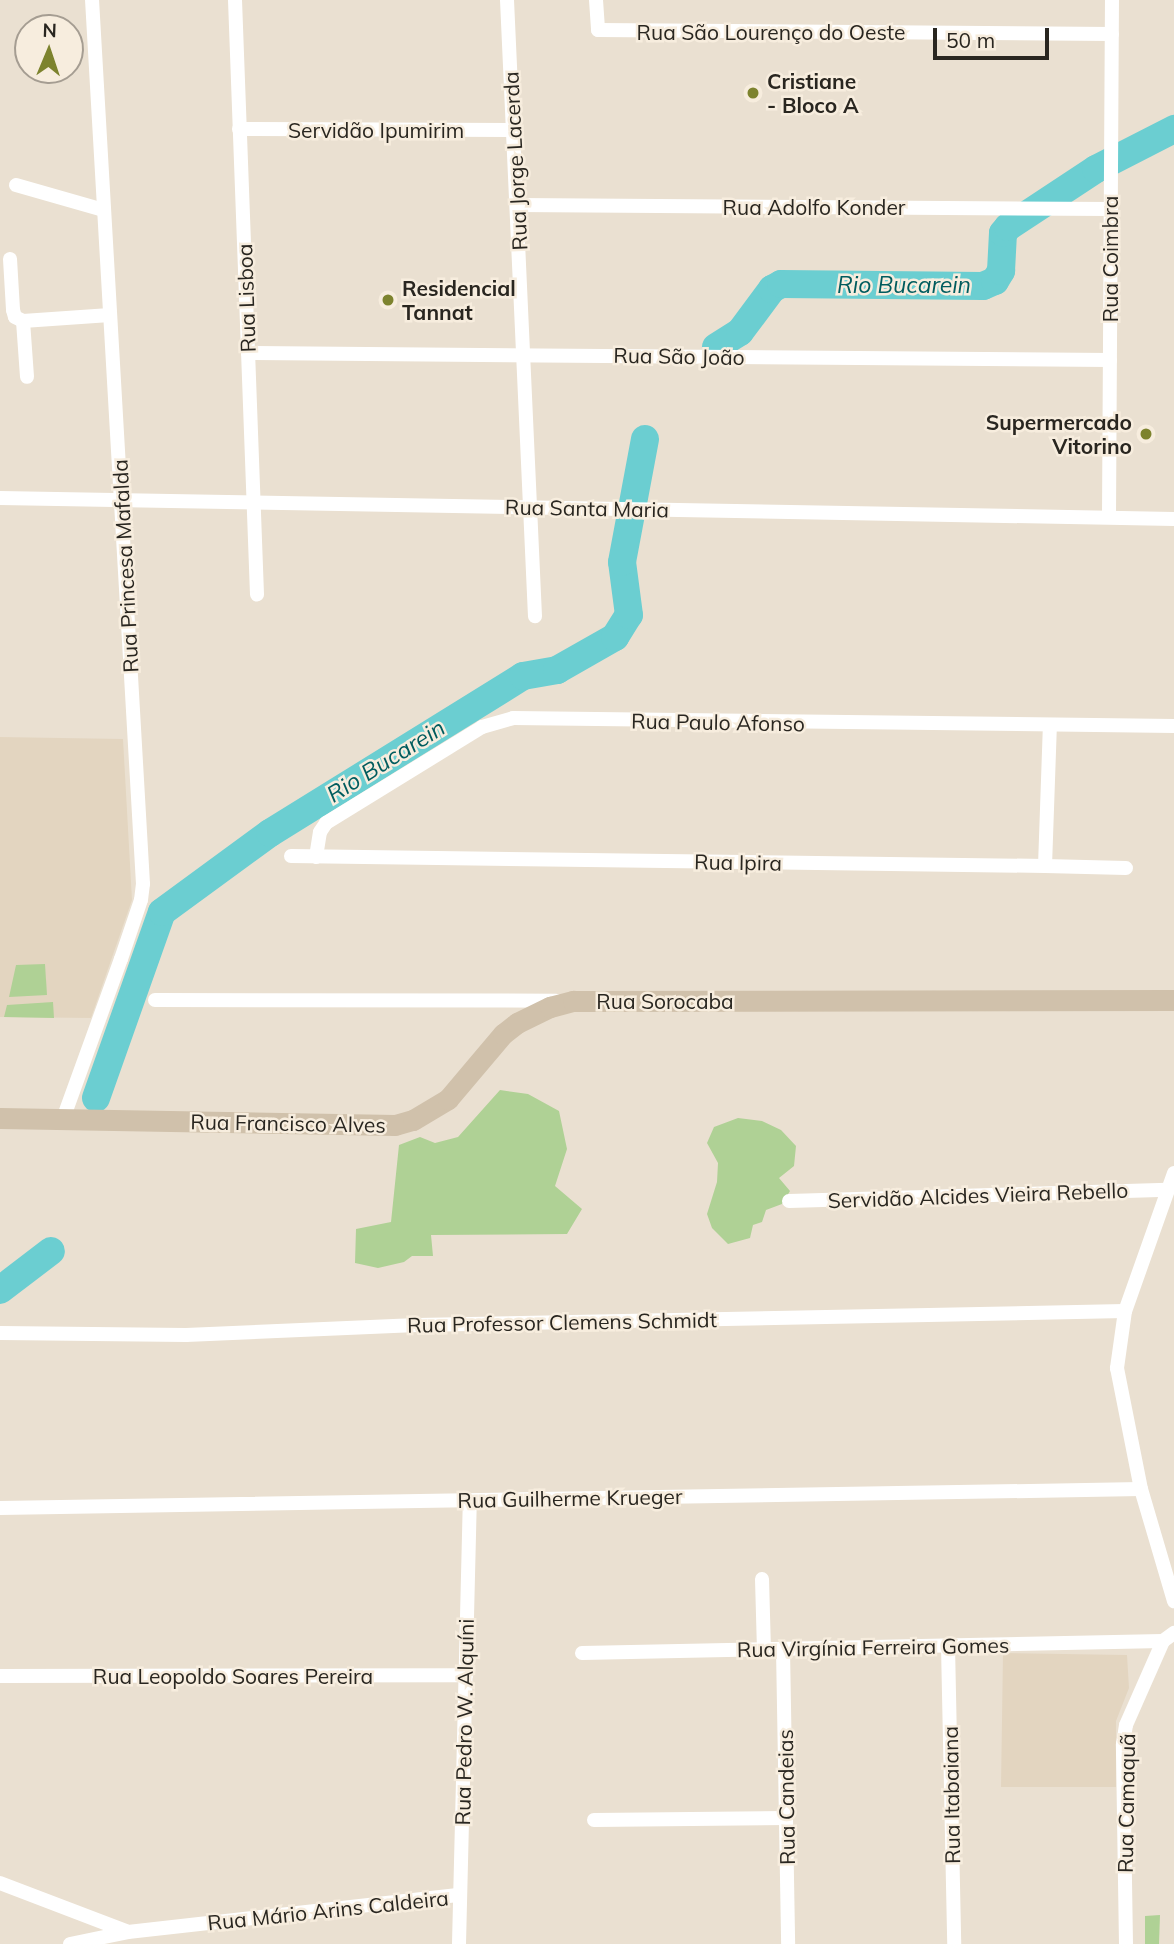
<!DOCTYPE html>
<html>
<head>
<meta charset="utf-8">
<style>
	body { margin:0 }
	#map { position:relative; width:1174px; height:1944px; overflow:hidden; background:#eae0d1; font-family:Mulish,sans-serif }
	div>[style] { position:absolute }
	.built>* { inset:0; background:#e3d5c0 }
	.green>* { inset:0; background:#afd195 }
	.river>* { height:28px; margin:-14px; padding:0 14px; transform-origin:14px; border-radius:14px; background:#6bced1 }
	.minor>* { height:14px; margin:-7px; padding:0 7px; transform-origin:7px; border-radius:7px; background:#fff }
	.secondary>* { height:21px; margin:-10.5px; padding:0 10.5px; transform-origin:10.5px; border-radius:10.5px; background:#d0c1ab }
	.dots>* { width:19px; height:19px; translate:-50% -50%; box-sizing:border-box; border:4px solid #f7edde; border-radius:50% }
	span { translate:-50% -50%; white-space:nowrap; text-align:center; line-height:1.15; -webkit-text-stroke:5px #f7edde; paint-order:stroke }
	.street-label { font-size:21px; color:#292620 }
	.poi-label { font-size:21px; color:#292620; font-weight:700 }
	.left { translate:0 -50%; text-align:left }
	.right { translate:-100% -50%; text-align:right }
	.water-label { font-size:23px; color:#005c5e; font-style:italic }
	.north { position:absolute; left:14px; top:14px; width:70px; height:70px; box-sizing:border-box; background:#f7edde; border:2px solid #a59d92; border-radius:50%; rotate:2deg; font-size:19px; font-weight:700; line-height:28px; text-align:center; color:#292620 }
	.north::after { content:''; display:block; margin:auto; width:24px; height:32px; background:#7d832e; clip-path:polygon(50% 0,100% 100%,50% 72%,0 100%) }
	.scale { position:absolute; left:933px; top:28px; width:116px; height:32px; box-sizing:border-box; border:4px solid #292620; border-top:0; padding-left:9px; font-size:21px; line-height:24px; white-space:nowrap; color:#292620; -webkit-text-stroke:5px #f7edde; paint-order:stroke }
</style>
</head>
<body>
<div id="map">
	<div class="built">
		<div style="clip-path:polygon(0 737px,123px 739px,132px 900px,91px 1018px,0 1017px)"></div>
		<div style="clip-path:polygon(1003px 1653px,1127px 1655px,1129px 1688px,1116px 1721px,1116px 1787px,1001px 1787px)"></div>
	</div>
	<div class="green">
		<div style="clip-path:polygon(45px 964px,47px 995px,9px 997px,16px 965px)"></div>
		<div style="clip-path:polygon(53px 1002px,54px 1018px,4px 1017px,7px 1005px)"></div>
		<div style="clip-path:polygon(500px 1090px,528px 1094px,559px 1111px,567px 1149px,555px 1186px,582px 1209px,567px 1234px,431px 1235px,433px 1256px,412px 1256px,404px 1262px,378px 1268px,355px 1263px,356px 1229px,391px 1222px,399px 1145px,420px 1137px,435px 1143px,458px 1137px)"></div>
		<div style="clip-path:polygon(738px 1118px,762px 1121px,781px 1130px,796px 1146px,794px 1166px,779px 1178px,790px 1191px,782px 1204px,766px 1210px,762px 1222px,753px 1225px,750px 1238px,728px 1244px,712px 1228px,707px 1214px,717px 1182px,718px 1163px,707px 1143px,714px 1127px)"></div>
		<div style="clip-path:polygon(1160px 1915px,1159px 1944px,1145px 1944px,1145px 1916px)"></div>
	</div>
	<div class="river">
		<div style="left:716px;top:347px;width:28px;rotate:-32deg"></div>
		<div style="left:740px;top:332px;width:54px;rotate:-53.3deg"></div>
		<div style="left:772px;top:289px;width:10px;rotate:-29deg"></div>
		<div style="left:781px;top:284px;width:202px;rotate:0.6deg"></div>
		<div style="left:983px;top:286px;width:13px;rotate:-23deg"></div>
		<div style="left:995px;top:281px;width:12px;rotate:-59deg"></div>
		<div style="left:1001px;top:271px;width:38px;rotate:-87deg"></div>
		<div style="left:1003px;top:233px;width:8px;rotate:-50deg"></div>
		<div style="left:1008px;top:227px;width:105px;rotate:-33.4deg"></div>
		<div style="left:1096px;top:169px;width:88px;rotate:-27.1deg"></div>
		<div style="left:96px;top:1098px;width:197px;rotate:-70.5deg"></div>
		<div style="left:162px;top:912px;width:134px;rotate:-36.2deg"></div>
		<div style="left:270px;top:833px;width:298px;rotate:-31.8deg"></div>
		<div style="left:523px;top:676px;width:35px;rotate:-10deg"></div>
		<div style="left:557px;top:670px;width:67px;rotate:-29.6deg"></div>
		<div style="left:615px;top:637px;width:26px;rotate:-58deg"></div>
		<div style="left:629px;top:615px;width:53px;rotate:-97.5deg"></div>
		<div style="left:622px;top:562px;width:125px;rotate:-79.4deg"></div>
		<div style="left:0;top:1290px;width:64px;rotate:-37.4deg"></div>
	</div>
	<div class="minor">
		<div style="left:235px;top:0;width:595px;rotate:87.88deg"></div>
		<div style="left:507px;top:0;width:617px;rotate:87.4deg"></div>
		<div style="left:596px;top:0;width:30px;rotate:86deg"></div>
		<div style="left:598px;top:30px;width:514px;rotate:0.45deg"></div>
		<div style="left:239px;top:129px;width:274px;rotate:0.2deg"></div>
		<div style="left:16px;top:185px;width:91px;rotate:15.9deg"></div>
		<div style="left:517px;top:205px;width:594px;rotate:0.39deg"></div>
		<div style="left:10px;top:259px;width:51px;rotate:86.6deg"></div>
		<div style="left:13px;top:310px;width:7px;rotate:74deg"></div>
		<div style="left:15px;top:317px;width:9px;rotate:27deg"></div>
		<div style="left:23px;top:321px;width:56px;rotate:85.9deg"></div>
		<div style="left:23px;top:321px;width:87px;rotate:-3.9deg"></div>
		<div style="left:248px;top:353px;width:862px;rotate:0.47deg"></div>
		<div style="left:0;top:498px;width:1174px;rotate:1.02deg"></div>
		<div style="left:1109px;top:517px;width:517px;rotate:-89.67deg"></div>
		<div style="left:291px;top:856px;width:754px;rotate:0.76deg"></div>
		<div style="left:1045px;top:866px;width:141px;rotate:-88deg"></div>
		<div style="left:316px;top:857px;width:25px;rotate:-81deg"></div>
		<div style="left:320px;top:832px;width:11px;rotate:-56deg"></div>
		<div style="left:326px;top:823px;width:183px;rotate:-31.6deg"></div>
		<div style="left:482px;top:727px;width:32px;rotate:-16deg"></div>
		<div style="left:513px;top:718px;width:661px;rotate:0.69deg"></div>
		<div style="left:1045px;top:866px;width:81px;rotate:1.4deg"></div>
		<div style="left:155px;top:1000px;width:401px;rotate:0.1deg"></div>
		<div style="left:63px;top:1119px;width:170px;rotate:-70.1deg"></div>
		<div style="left:121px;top:959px;width:62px;rotate:-71.3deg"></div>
		<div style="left:141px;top:900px;width:16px;rotate:-83deg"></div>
		<div style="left:143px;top:884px;width:885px;rotate:-93.3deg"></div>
		<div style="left:1174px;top:1173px;width:146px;rotate:109.5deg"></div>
		<div style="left:1125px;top:1311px;width:58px;rotate:98deg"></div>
		<div style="left:1117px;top:1368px;width:123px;rotate:78.8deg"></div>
		<div style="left:1141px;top:1489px;width:117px;rotate:73.6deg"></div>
		<div style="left:789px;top:1201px;width:379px;rotate:-1.7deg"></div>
		<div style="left:0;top:1333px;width:186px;rotate:0.6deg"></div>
		<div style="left:186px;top:1335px;width:231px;rotate:-2.5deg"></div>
		<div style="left:417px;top:1325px;width:708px;rotate:-1.13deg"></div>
		<div style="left:0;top:1508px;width:1141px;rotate:-0.95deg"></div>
		<div style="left:762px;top:1579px;width:70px;rotate:88.4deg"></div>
		<div style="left:948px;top:1646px;width:298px;rotate:88.8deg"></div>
		<div style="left:783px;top:1649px;width:295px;rotate:89deg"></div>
		<div style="left:582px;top:1653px;width:581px;rotate:-1.18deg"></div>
		<div style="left:0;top:1676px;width:466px;rotate:-0.1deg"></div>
		<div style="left:594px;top:1820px;width:192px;rotate:-0.6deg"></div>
		<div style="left:0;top:1883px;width:135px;rotate:20.9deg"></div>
		<div style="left:70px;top:1944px;width:59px;rotate:-11.7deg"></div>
		<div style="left:128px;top:1932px;width:334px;rotate:-6.4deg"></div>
		<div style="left:459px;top:1944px;width:444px;rotate:-88.6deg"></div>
		<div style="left:1126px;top:1944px;width:200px;rotate:-90.9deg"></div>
		<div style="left:1123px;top:1744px;width:19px;rotate:-81deg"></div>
		<div style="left:1126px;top:1725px;width:92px;rotate:-66.2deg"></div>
		<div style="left:1163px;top:1641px;width:14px;rotate:-36deg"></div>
	</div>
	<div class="secondary">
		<div style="left:0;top:1118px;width:395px;rotate:1deg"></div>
		<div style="left:395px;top:1125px;width:19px;rotate:-16deg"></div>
		<div style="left:413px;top:1120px;width:41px;rotate:-31deg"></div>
		<div style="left:448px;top:1099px;width:85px;rotate:-49.8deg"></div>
		<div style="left:503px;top:1034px;width:18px;rotate:-38deg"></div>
		<div style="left:517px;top:1023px;width:37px;rotate:-26deg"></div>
		<div style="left:550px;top:1007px;width:24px;rotate:-15deg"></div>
		<div style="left:573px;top:1001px;width:601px;rotate:-0.1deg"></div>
	</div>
	<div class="dots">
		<div style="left:753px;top:93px;background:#7d832e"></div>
		<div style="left:388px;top:300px;background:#7d832e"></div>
		<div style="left:1146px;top:434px;background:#7d832e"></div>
	</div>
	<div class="street-label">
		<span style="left:771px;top:32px">Rua São Lourenço do Oeste</span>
		<span style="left:376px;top:130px">Servidão Ipumirim</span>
		<span style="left:515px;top:161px;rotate:-93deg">Rua Jorge Lacerda</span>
		<span style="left:814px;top:207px">Rua Adolfo Konder</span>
		<span style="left:1110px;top:259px;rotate:-90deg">Rua Coimbra</span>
		<span style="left:246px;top:298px;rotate:-92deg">Rua Lisboa</span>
		<span style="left:679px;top:356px;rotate:1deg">Rua São João</span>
		<span style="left:587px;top:508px;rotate:1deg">Rua Santa Maria</span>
		<span style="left:125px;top:566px;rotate:-93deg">Rua Princesa Mafalda</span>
		<span style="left:718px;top:722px;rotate:1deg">Rua Paulo Afonso</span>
		<span style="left:738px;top:862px;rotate:1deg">Rua Ipira</span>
		<span style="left:665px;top:1001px">Rua Sorocaba</span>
		<span style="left:288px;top:1123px;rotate:1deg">Rua Francisco Alves</span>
		<span style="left:978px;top:1195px;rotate:-2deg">Servidão Alcides Vieira Rebello</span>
		<span style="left:562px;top:1322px;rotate:-1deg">Rua Professor Clemens Schmidt</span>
		<span style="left:570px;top:1498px;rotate:-1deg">Rua Guilherme Krueger</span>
		<span style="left:873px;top:1647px;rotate:-1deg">Rua Virgínia Ferreira Gomes</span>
		<span style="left:233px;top:1676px">Rua Leopoldo Soares Pereira</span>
		<span style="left:464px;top:1722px;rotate:-89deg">Rua Pedro W. Alquíni</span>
		<span style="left:951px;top:1795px;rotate:-91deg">Rua Itabaiana</span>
		<span style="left:786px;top:1797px;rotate:-91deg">Rua Candeias</span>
		<span style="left:1126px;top:1803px;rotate:-89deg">Rua Camaquã</span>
		<span style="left:328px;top:1910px;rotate:-6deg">Rua Mário Arins Caldeira</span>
	</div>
	<div class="poi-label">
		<span class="left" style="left:767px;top:93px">Cristiane<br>- Bloco A</span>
		<span class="left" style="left:402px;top:300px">Residencial<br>Tannat</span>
		<span class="right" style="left:1132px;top:434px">Supermercado<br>Vitorino</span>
	</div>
	<div class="water-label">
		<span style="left:904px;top:285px">Rio Bucarein</span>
		<span style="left:386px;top:761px;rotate:-32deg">Rio Bucarein</span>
	</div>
	<div class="north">N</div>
	<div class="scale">50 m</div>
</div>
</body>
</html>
